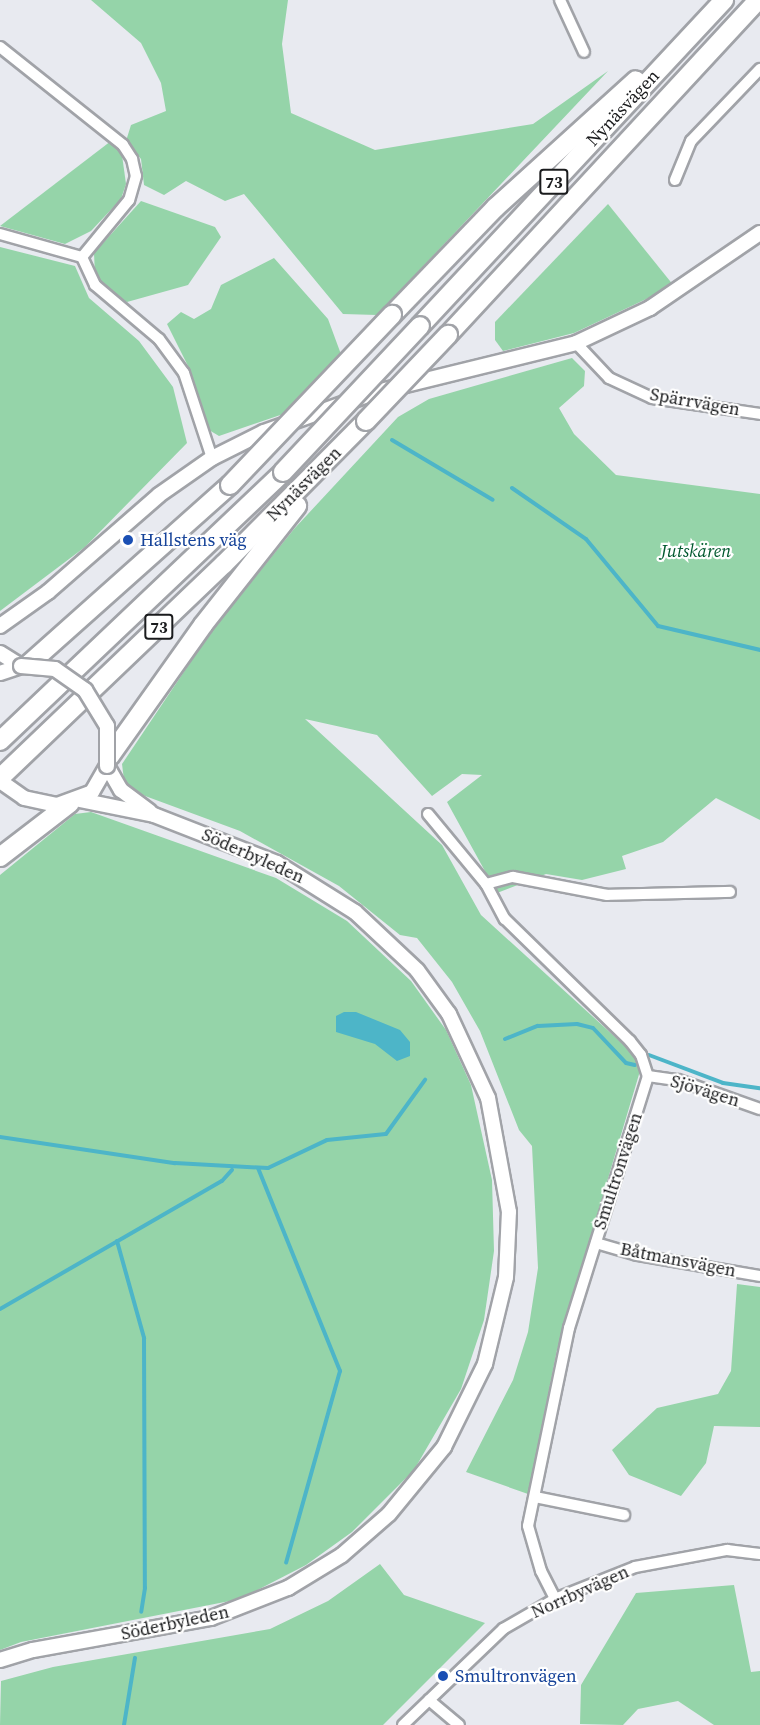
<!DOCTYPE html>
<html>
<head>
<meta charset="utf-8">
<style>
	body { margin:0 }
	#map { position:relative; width:760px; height:1725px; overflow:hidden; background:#e8eaf0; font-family:"Source Serif 4",serif }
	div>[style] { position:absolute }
	.green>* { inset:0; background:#95d4a9 }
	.water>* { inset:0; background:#4db5c8 }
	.stream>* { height:4px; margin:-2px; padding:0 2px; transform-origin:2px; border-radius:2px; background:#4db5c8 }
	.roads { filter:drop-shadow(2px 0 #a1a3a8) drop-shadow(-2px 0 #a1a3a8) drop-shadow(0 2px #a1a3a8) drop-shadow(0 -2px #a1a3a8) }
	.street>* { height:10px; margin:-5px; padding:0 5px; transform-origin:5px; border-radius:5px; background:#fff }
	.secondary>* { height:14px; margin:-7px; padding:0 7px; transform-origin:7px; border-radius:7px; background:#fff }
	.highway>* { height:18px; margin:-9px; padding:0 9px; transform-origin:9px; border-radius:9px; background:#fff }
	.bridges { filter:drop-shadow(2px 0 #a1a3a8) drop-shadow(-2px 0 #a1a3a8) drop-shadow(0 2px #a1a3a8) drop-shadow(0 -2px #a1a3a8) }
	.secondary-bridge>* { height:14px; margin:-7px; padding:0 7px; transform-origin:7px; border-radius:7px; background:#fff }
	.highway-bridge>* { height:18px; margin:-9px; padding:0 9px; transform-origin:9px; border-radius:9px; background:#fff }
	.dots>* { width:16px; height:16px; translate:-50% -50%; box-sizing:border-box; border:3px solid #fff; border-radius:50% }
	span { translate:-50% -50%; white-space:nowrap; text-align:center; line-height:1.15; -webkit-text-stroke:4.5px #fff; paint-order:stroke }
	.shield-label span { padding:2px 4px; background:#fff; border:2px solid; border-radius:4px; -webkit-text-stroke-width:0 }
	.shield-label { font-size:16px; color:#1a1b1d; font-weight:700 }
	.street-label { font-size:18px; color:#1a1b1d }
	.transit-label { font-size:18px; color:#164399 }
	.left { translate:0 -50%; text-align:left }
	.park-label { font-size:18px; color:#00582e; font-style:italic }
</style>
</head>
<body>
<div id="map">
	<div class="green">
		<div style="clip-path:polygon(91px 0,288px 0,282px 44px,291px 113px,375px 150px,533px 124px,608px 71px,377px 315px,343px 314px,244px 194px,225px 201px,186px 181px,164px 195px,144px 185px,141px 159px,126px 141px,131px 125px,166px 111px,161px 83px,141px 43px)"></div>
		<div style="clip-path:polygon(111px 141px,122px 155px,126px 184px,121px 199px,91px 231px,65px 244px,0 226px)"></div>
		<div style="clip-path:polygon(141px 201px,215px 227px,221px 237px,188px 285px,127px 302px,114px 296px,95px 275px,94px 253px)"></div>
		<div style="clip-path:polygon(608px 204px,674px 286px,574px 333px,503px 351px,495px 340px,495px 322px)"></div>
		<div style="clip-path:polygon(0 247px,75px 266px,89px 298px,139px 341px,173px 387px,187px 443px,85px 547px,0 611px)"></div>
		<div style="clip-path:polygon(274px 258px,328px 319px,342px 357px,295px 410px,219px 436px,209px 430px,191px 372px,167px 324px,181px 312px,194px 319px,211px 309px,221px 285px)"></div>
		<div style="clip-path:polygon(572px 358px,585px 371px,584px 386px,559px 408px,574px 434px,616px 475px,760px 494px,760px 820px,716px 798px,663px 842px,622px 856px,626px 869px,582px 880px,546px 874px,497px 893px,447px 802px,482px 775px,462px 774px,432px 796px,377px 735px,305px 719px,442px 845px,481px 915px,636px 1056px,640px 1071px,557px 1350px,528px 1494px,466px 1472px,513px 1380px,528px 1332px,538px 1268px,532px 1146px,519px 1130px,480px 1031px,452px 982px,417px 938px,400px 935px,339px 886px,240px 831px,137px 793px,124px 780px,122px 764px,210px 633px,294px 529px,398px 417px,429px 399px)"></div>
		<div style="clip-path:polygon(91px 812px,276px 878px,347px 921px,411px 981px,446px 1030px,471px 1085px,492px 1180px,494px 1251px,484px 1320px,461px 1389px,414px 1470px,352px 1532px,306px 1565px,240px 1599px,21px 1642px,0 1650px,0 875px,75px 814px)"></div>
		<div style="clip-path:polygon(737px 1284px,760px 1287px,760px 1427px,714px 1426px,706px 1463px,681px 1496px,629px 1475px,612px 1450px,657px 1408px,718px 1394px,731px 1371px)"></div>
		<div style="clip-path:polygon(380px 1564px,404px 1595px,485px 1623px,383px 1725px,0 1725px,1px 1681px,53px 1667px,270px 1629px,328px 1601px)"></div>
		<div style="clip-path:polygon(734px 1585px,751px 1672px,760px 1671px,760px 1725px,714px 1725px,678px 1701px,638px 1709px,623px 1725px,580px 1724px,581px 1685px,636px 1593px)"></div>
	</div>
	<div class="water">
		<div style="clip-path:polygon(344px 1012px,356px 1012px,400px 1030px,410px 1042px,410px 1056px,397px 1061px,375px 1044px,336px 1032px,336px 1016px)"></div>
	</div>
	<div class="stream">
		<div style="left:392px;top:440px;width:117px;rotate:30.7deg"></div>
		<div style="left:512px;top:488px;width:90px;rotate:34.6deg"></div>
		<div style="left:586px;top:539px;width:113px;rotate:50.4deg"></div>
		<div style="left:658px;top:626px;width:105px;rotate:13.2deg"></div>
		<div style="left:505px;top:1039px;width:35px;rotate:-22deg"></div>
		<div style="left:538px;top:1026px;width:39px;rotate:-3deg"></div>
		<div style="left:577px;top:1024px;width:16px;rotate:14deg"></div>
		<div style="left:593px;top:1028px;width:48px;rotate:46.7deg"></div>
		<div style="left:626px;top:1063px;width:9px;rotate:13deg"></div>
		<div style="left:649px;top:1055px;width:79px;rotate:20.7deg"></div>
		<div style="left:723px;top:1083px;width:37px;rotate:8deg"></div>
		<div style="left:0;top:1137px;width:177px;rotate:8.5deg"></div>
		<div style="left:175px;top:1163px;width:93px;rotate:3.1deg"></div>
		<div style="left:268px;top:1168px;width:65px;rotate:-25.4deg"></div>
		<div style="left:327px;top:1140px;width:59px;rotate:-5.8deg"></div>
		<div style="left:386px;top:1134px;width:67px;rotate:-54.2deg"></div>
		<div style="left:258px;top:1168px;width:219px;rotate:68deg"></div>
		<div style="left:340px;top:1371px;width:199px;rotate:105.7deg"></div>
		<div style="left:117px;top:1241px;width:101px;rotate:74.4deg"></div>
		<div style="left:144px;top:1338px;width:250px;rotate:89.8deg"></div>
		<div style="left:145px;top:1588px;width:24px;rotate:99deg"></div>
		<div style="left:0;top:1309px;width:256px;rotate:-30deg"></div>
		<div style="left:222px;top:1181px;width:15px;rotate:-48deg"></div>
		<div style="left:124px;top:1725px;width:68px;rotate:-80.7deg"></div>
	</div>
	<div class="roads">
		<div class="street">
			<div style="left:560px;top:0;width:57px;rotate:65.2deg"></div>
			<div style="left:0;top:47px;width:157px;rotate:38.5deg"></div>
			<div style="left:123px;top:145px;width:17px;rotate:57deg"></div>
			<div style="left:132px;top:159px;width:17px;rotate:77deg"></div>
			<div style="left:136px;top:176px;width:25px;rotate:106deg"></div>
			<div style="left:129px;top:200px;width:74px;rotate:129.5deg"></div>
			<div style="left:675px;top:180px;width:42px;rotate:-67.7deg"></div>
			<div style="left:691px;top:141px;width:100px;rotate:-46.2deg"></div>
			<div style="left:0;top:234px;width:85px;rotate:15.7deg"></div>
			<div style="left:82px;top:257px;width:31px;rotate:65deg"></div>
			<div style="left:95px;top:285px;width:84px;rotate:40.2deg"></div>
			<div style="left:159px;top:339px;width:42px;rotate:53.7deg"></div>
			<div style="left:184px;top:373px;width:89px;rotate:71.8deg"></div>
			<div style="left:576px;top:343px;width:48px;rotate:46.7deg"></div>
			<div style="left:609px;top:378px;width:47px;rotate:24.9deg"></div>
			<div style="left:652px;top:398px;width:109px;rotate:8.4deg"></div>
			<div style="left:428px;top:814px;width:91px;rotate:50.4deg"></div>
			<div style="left:486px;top:884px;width:40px;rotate:62deg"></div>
			<div style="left:505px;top:919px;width:175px;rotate:44.3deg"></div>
			<div style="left:630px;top:1041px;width:18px;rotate:52deg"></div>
			<div style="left:641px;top:1055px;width:22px;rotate:72deg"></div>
			<div style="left:648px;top:1076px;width:264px;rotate:107.4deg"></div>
			<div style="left:569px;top:1328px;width:202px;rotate:101.7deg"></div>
			<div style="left:528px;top:1526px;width:47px;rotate:73.9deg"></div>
			<div style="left:541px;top:1571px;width:31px;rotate:63deg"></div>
			<div style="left:486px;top:884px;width:28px;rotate:-15deg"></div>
			<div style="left:513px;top:877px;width:96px;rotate:10.8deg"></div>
			<div style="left:607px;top:895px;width:123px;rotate:-1.4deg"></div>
			<div style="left:648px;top:1076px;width:30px;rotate:8deg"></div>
			<div style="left:678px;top:1080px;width:87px;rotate:19.5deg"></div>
			<div style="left:596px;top:1243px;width:43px;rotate:16.3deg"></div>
			<div style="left:637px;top:1255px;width:125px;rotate:9.7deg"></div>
			<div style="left:535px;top:1497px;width:91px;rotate:11.4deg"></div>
			<div style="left:429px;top:1700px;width:39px;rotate:40deg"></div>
			<div style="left:403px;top:1725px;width:139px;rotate:-43.8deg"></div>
			<div style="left:503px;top:1629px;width:60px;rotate:-30deg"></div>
			<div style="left:555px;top:1599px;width:86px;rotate:-21.8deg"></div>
			<div style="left:635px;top:1567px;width:94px;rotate:-10.5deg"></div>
			<div style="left:727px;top:1550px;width:33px;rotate:7deg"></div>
		</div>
		<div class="secondary">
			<div style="left:0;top:626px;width:59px;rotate:-35.3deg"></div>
			<div style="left:48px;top:592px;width:147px;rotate:-41.1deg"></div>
			<div style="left:159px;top:495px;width:65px;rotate:-34.9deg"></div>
			<div style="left:212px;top:458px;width:58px;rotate:-26.6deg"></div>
			<div style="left:264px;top:432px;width:116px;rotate:-19.7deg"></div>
			<div style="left:373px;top:393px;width:209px;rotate:-13.8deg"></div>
			<div style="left:576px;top:343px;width:82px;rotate:-25.3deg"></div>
			<div style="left:650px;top:308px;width:133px;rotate:-34.3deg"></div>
			<div style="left:0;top:653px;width:25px;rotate:32deg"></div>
			<div style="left:0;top:673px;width:22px;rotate:-18deg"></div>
			<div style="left:107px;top:766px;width:28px;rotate:60deg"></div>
			<div style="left:121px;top:790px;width:36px;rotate:37deg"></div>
			<div style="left:0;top:781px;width:29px;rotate:35deg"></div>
			<div style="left:24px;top:798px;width:34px;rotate:12deg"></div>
			<div style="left:57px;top:805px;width:37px;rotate:-20deg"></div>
			<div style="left:92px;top:792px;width:30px;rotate:-60deg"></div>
			<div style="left:0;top:1660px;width:34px;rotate:-17deg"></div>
			<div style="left:33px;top:1650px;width:181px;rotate:-10.2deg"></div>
			<div style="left:211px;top:1618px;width:83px;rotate:-21.3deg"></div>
			<div style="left:288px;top:1588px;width:63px;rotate:-31.4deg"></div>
			<div style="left:342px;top:1555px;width:62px;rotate:-41.1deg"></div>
			<div style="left:389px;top:1514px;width:87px;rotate:-50.6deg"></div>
			<div style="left:444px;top:1447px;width:93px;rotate:-63.7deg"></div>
			<div style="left:485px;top:1364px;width:89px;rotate:-76.4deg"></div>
			<div style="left:506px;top:1277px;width:65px;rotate:-87.4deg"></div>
			<div style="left:509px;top:1212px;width:116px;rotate:-100.4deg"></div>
			<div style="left:488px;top:1098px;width:93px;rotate:-114.9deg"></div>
			<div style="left:449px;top:1014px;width:54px;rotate:-126deg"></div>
			<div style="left:417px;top:970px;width:85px;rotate:-136.9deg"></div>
			<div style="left:355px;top:912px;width:92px;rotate:-147.9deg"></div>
			<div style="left:277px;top:863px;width:132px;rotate:-158.7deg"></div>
			<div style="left:154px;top:815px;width:76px;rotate:-168.5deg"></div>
		</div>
		<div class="highway">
			<div style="left:392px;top:315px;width:149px;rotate:-46.1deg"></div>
			<div style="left:495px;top:208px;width:190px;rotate:-42.2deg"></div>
			<div style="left:420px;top:326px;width:446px;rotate:-47deg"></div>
			<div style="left:448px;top:335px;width:456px;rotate:-47.2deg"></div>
			<div style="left:29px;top:664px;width:269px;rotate:-41.7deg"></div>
			<div style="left:0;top:741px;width:390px;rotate:-43.5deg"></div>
			<div style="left:110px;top:756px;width:161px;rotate:-54.6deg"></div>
			<div style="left:203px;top:625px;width:152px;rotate:-51.7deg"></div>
			<div style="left:0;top:778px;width:310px;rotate:-43.7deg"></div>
			<div style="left:224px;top:564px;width:202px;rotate:-45.2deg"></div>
			<div style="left:0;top:857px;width:88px;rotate:-37.6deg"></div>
		</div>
	</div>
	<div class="bridges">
		<div class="secondary-bridge">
			<div style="left:21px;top:666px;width:34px;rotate:5deg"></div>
			<div style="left:55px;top:669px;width:37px;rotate:35deg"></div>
			<div style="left:85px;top:690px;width:42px;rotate:58.6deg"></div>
			<div style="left:107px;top:726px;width:40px;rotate:90deg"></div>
		</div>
		<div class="highway-bridge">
			<div style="left:366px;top:421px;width:119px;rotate:-46.4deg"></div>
			<div style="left:283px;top:472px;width:200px;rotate:-46.8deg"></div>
			<div style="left:230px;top:485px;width:235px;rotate:-46.4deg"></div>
		</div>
	</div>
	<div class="dots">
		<div style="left:128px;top:540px;background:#1a4fb4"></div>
		<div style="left:443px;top:1676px;background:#1a4fb4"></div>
	</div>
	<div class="shield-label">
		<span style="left:554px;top:182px">73</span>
		<span style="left:159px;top:627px">73</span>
	</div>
	<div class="street-label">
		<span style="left:623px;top:108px;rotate:-47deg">Nynäsvägen</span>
		<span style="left:695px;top:402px;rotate:10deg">Spärrvägen</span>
		<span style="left:304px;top:484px;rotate:-45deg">Nynäsvägen</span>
		<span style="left:253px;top:856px;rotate:24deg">Söderbyleden</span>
		<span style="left:705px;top:1091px;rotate:17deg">Sjövägen</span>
		<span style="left:618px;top:1171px;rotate:-72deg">Smultronvägen</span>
		<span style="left:678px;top:1260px;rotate:11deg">Båtmansvägen</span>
		<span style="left:580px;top:1592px;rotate:-24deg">Norrbyvägen</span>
		<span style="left:175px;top:1623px;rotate:-12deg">Söderbyleden</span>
	</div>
	<div class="transit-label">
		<span class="left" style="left:140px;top:540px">Hallstens väg</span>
		<span class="left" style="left:455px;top:1676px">Smultronvägen</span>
	</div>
	<div class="park-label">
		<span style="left:696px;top:551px">Jutskären</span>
	</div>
</div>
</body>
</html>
